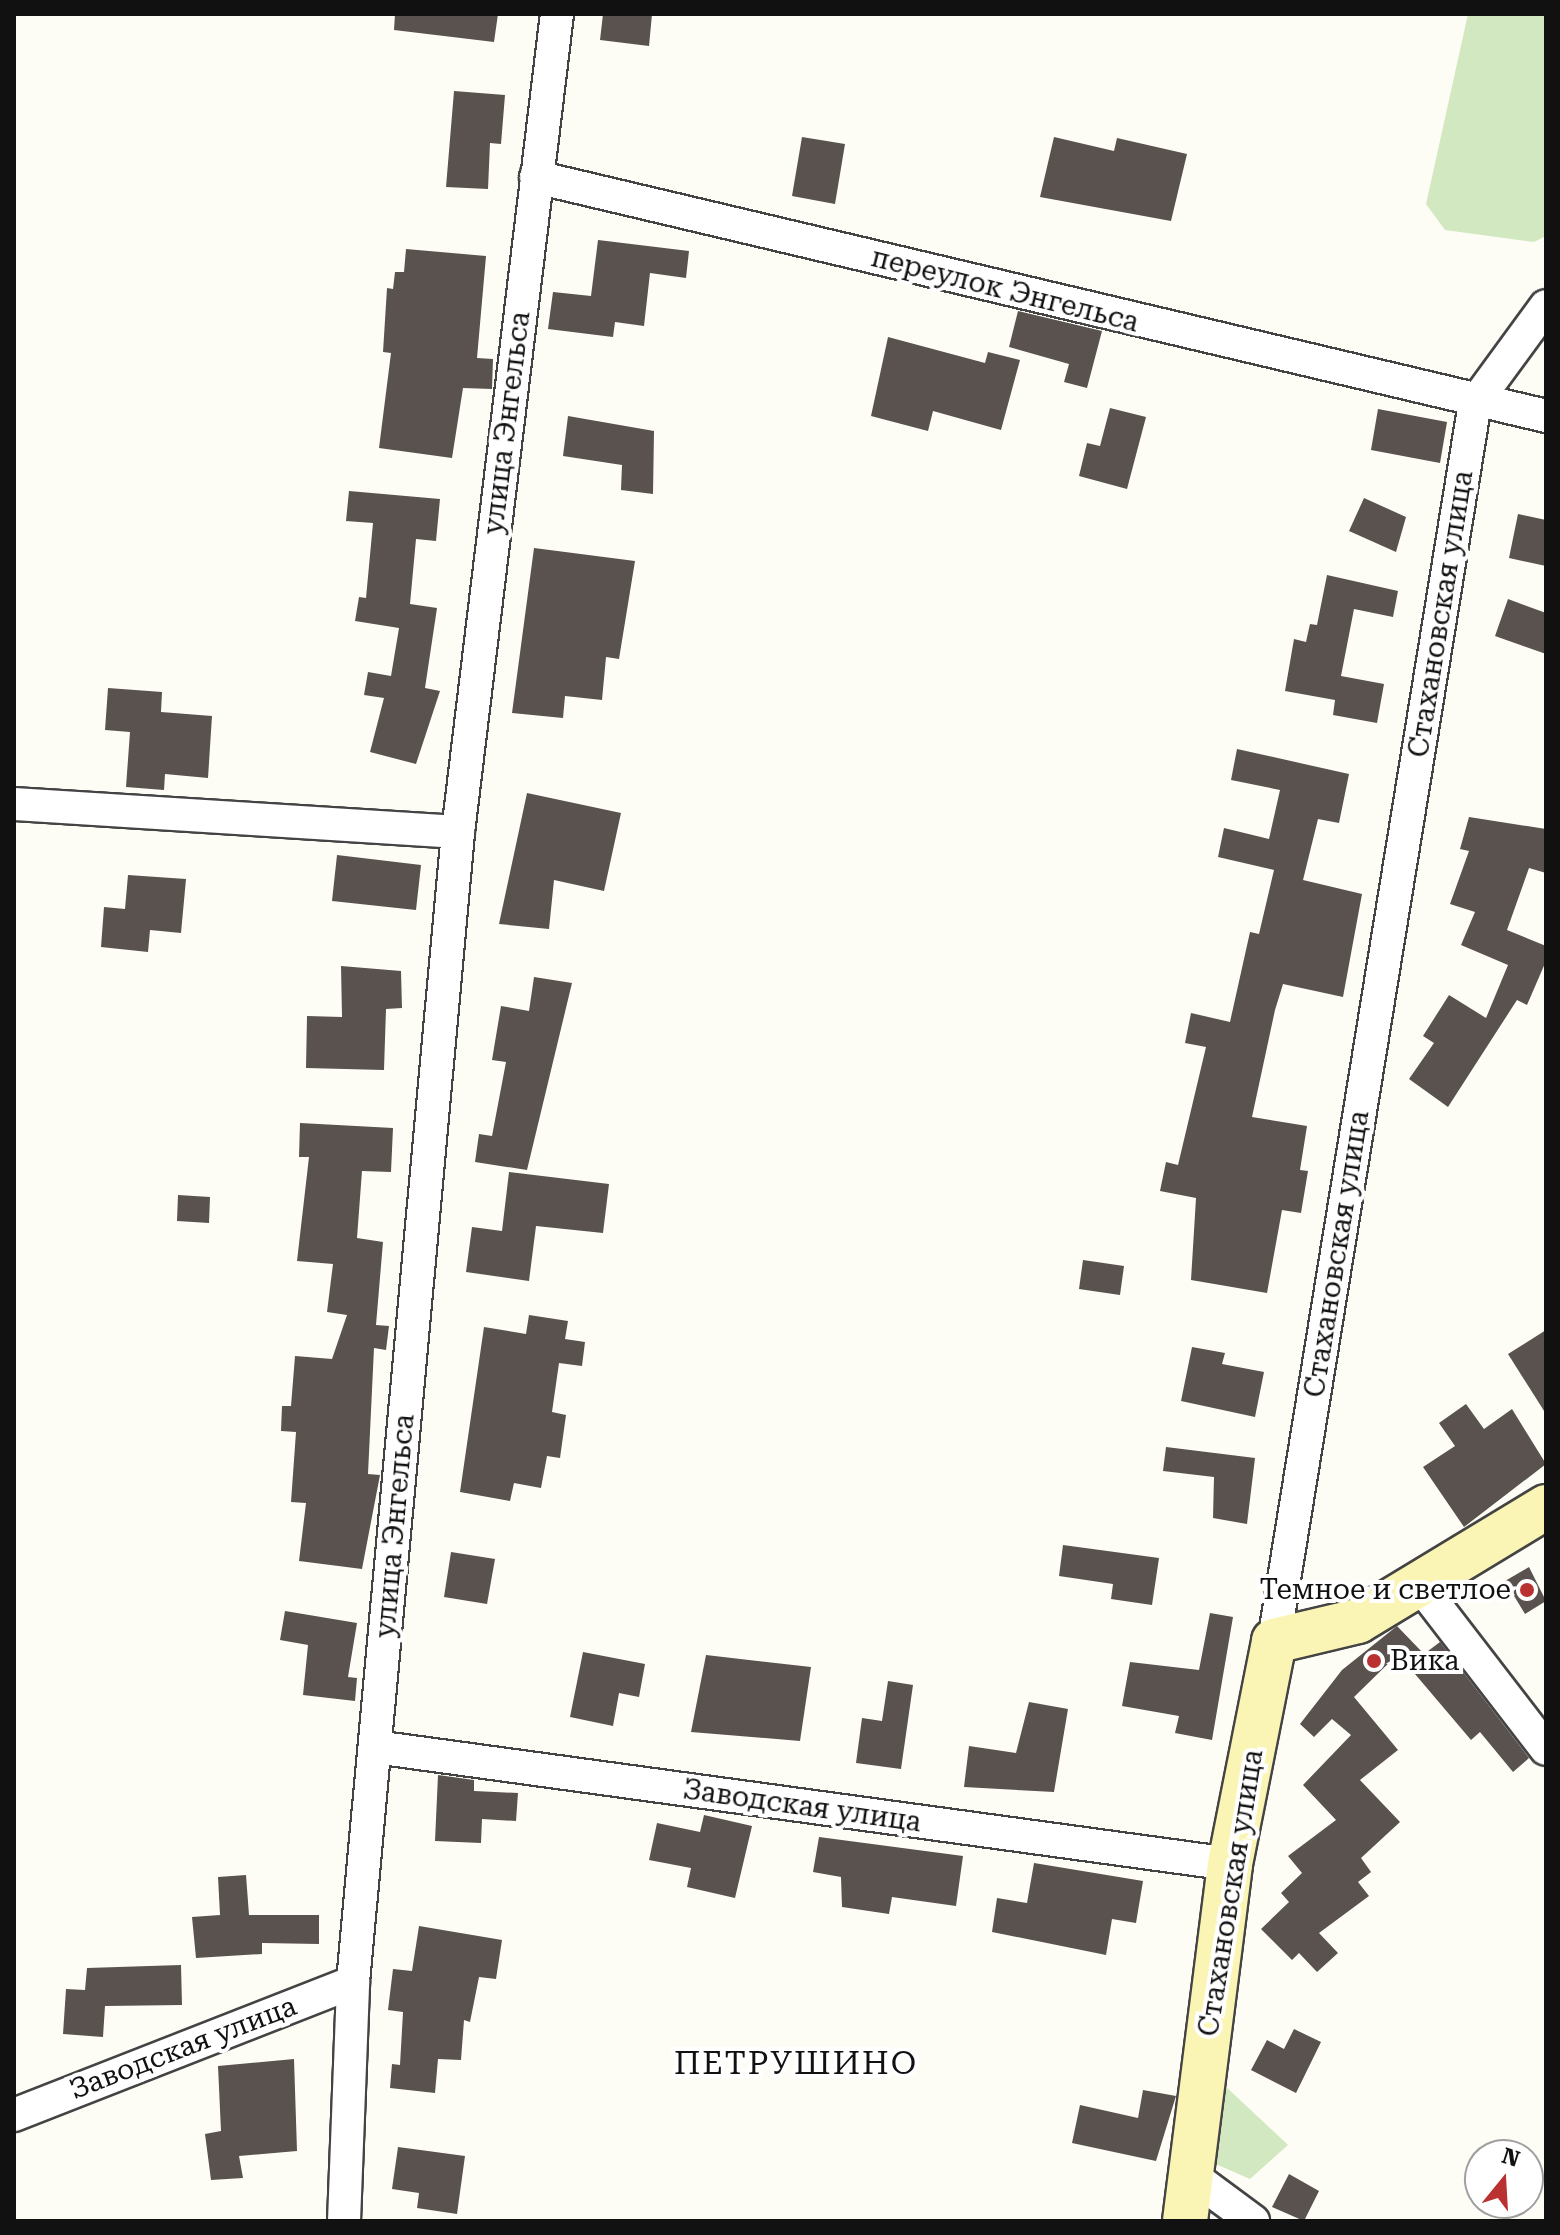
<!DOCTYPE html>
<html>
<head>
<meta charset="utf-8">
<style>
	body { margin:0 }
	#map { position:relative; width:1560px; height:2235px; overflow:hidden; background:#fefdf5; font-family:"Roboto Serif",serif }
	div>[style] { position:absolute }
	.green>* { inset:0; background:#d2e8c0 }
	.building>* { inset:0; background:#59524e }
	.roads { filter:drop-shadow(2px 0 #444) drop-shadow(-2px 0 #444) drop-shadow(0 2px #444) drop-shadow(0 -2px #444) }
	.street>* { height:32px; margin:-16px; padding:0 16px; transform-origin:16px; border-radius:16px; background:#fff }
	.secondary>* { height:44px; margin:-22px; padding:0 22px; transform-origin:22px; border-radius:22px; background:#faf5b5 }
	.dots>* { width:22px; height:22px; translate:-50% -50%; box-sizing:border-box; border:4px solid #fff; border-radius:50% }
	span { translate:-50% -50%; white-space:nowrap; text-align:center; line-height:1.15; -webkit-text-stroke:8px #fff; paint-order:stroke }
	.street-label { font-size:28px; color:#111 }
	.poi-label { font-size:28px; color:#111 }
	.right { translate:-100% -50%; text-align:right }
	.left { translate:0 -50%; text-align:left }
	.quarter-label { font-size:32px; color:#111; letter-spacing:2px }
	.frame { position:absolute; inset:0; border:16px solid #111; pointer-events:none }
	.north { position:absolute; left:1464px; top:2139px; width:80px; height:80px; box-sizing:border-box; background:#fff; border:2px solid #a0a0a0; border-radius:50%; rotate:18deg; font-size:22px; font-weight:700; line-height:32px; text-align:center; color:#111 }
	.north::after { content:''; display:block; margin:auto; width:28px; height:36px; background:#b93131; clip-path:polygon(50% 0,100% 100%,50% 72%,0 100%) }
</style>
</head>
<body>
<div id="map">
	<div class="green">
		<div style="clip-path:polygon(1468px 14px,1546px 14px,1546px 236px,1534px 242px,1445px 230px,1426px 204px)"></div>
		<div style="clip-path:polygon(1223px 2084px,1288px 2145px,1250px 2179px,1211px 2162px)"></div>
	</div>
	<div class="building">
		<div style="clip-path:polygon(395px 14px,498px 14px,494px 42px,394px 30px)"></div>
		<div style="clip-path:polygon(603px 14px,652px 14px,649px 46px,600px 40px)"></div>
		<div style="clip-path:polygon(454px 91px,505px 95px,501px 144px,490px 143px,488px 189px,446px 187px)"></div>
		<div style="clip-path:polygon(802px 137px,845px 144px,835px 204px,792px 196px)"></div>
		<div style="clip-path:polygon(1054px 137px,1114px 151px,1117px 138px,1187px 154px,1171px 221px,1040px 197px)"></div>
		<div style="clip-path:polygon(598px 240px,689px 251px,686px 278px,650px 273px,644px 326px,615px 322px,613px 337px,548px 329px,553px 292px,591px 296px)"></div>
		<div style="clip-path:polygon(406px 249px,486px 256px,477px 358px,493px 359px,492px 389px,463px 388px,452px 458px,379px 448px,391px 353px,383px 352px,387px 288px,393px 289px,395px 272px,404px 272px)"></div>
		<div style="clip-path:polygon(1018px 311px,1102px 331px,1087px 388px,1064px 382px,1069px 364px,1009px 347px)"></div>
		<div style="clip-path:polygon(888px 337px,985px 363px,988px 352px,1020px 360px,1001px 430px,933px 411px,928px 431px,871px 416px)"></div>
		<div style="clip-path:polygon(1110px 408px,1146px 417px,1127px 489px,1079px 476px,1087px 443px,1100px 446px)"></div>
		<div style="clip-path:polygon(1378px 409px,1447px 422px,1440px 463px,1371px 450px)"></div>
		<div style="clip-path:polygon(568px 416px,654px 431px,653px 494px,621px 490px,622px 465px,563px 456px)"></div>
		<div style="clip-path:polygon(349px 491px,440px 499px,436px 541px,416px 539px,410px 604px,437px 608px,425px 688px,440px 691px,416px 764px,370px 752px,384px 698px,364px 695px,368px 672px,391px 676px,399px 628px,355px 621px,359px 597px,366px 598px,373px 523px,346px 521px)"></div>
		<div style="clip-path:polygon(1364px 498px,1406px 517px,1396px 552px,1349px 531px)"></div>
		<div style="clip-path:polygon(1518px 514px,1546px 520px,1546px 566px,1509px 558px)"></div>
		<div style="clip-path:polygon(534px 548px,635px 561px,619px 659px,606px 657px,602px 700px,565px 696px,563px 718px,512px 713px)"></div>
		<div style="clip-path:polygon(1327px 575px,1398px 591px,1393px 617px,1354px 609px,1341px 676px,1384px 684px,1377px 723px,1333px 715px,1335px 700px,1285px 691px,1294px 639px,1306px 642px,1310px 624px,1317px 625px)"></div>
		<div style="clip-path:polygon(1508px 599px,1546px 613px,1546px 654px,1495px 636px)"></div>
		<div style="clip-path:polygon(108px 688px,162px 692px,161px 712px,212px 716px,208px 778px,165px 774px,164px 790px,126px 787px,130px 732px,105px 730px)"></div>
		<div style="clip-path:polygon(1237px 749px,1349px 774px,1339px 823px,1318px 819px,1303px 880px,1362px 894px,1343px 997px,1283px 984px,1275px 1010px,1252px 1117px,1307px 1126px,1300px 1170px,1308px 1171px,1301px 1213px,1282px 1210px,1267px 1293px,1191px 1280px,1196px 1198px,1160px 1191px,1166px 1162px,1178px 1165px,1206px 1047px,1185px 1043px,1191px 1013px,1230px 1022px,1250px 932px,1259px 934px,1274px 870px,1218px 857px,1224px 828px,1269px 839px,1280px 790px,1231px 780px)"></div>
		<div style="clip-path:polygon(527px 793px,621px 813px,604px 891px,554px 880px,549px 929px,499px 924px)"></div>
		<div style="clip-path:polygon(1469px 817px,1546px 829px,1546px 873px,1529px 868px,1507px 930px,1546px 946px,1546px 961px,1527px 1005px,1517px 1000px,1448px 1107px,1409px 1079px,1434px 1043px,1423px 1036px,1449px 995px,1486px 1018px,1508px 965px,1461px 945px,1475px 912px,1450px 904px,1469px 851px,1460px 849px)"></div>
		<div style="clip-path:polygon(337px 855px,421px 865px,416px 910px,332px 901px)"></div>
		<div style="clip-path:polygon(128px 875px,186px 879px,181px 933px,150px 930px,148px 952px,101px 947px,104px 907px,125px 909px)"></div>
		<div style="clip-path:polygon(341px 966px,401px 971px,402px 1008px,386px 1009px,384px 1070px,306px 1068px,307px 1016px,342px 1017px)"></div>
		<div style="clip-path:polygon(534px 977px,572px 983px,527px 1170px,475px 1162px,479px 1134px,492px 1136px,506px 1062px,492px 1060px,501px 1006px,529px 1011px)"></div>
		<div style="clip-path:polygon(300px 1123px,393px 1128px,391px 1172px,362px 1171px,357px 1238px,383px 1242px,376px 1325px,389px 1326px,386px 1350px,374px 1348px,368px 1474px,380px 1475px,362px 1569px,299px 1561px,306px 1503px,291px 1502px,296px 1432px,281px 1431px,282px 1406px,291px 1406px,295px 1356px,332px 1359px,347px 1315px,327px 1312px,333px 1264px,297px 1261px,309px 1157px,299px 1157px)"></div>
		<div style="clip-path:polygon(509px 1172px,609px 1184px,603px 1233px,536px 1226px,529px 1281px,466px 1272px,472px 1227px,502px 1231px)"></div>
		<div style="clip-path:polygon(178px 1195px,210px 1197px,209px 1223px,177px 1221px)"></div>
		<div style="clip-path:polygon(1083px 1260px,1124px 1266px,1120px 1295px,1079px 1289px)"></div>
		<div style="clip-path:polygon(529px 1315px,568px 1321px,565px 1339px,585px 1342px,582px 1366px,559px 1363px,552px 1412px,566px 1415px,560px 1458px,547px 1456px,541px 1488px,514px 1483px,510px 1501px,460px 1492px,484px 1327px,526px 1334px)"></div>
		<div style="clip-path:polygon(1546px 1330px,1546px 1414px,1508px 1354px)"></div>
		<div style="clip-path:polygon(1192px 1347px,1225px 1353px,1222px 1364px,1264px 1372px,1255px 1417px,1181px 1401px)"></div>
		<div style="clip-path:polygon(1466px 1404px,1484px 1429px,1512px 1409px,1546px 1464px,1464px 1527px,1423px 1467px,1455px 1446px,1439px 1423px)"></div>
		<div style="clip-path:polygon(1166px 1447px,1255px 1458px,1247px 1524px,1213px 1518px,1214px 1477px,1163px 1471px)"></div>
		<div style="clip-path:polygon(1063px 1545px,1159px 1558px,1152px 1605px,1111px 1599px,1113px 1584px,1059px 1576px)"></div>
		<div style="clip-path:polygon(451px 1552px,495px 1559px,487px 1604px,444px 1597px)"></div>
		<div style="clip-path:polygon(1529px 1567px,1546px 1601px,1525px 1614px,1505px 1581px)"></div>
		<div style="clip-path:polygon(285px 1611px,357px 1623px,348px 1677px,357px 1678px,355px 1701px,303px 1695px,308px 1645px,280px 1640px)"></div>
		<div style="clip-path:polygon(1210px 1613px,1233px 1617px,1212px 1740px,1175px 1733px,1179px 1716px,1122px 1706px,1130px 1662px,1199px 1670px)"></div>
		<div style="clip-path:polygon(1397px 1626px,1424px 1654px,1440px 1642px,1529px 1758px,1513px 1772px,1480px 1732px,1471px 1740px,1398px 1654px,1354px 1697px,1398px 1750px,1360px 1780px,1400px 1822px,1361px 1858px,1371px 1872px,1358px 1882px,1369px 1896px,1319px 1933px,1338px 1953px,1317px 1972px,1299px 1953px,1292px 1960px,1261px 1929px,1289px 1902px,1281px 1893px,1302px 1873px,1288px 1856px,1336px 1820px,1303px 1785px,1351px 1735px,1332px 1719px,1314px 1737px,1300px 1724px,1342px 1670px)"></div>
		<div style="clip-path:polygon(583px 1652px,645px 1664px,639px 1697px,619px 1693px,613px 1726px,570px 1717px)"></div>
		<div style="clip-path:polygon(706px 1655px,811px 1667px,800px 1741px,691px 1732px)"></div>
		<div style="clip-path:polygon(888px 1681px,913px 1685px,901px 1769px,856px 1763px,862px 1718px,882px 1721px)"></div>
		<div style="clip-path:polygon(1029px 1702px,1068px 1709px,1054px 1792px,964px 1787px,969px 1746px,1016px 1753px)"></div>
		<div style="clip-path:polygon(438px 1775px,474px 1780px,474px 1791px,518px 1793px,516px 1821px,482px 1819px,481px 1843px,435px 1841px)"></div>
		<div style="clip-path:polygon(704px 1815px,752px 1826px,735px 1898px,687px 1887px,691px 1868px,649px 1860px,657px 1823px,700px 1832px)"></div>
		<div style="clip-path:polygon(819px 1837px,963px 1856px,956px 1906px,892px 1897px,889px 1914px,842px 1907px,841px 1877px,813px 1872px)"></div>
		<div style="clip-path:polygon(1034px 1863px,1143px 1881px,1136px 1923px,1112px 1919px,1106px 1955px,992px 1932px,997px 1898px,1027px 1903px)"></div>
		<div style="clip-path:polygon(246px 1875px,249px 1915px,319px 1915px,319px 1944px,262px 1943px,262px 1954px,196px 1958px,192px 1917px,220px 1915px,218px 1877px)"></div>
		<div style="clip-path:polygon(419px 1926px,502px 1940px,496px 1979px,479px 1977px,470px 2022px,464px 2020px,461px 2060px,438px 2059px,435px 2093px,390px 2088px,392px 2064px,400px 2065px,403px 2012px,388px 2010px,393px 1969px,412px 1971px)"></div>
		<div style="clip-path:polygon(181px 1965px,182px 2005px,105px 2006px,103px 2037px,63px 2034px,66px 1989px,85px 1990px,87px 1968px)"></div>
		<div style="clip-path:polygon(1294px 2029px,1321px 2042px,1296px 2093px,1251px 2070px,1267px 2040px,1284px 2049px)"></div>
		<div style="clip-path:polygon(294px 2059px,297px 2151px,239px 2156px,243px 2178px,211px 2180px,205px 2134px,221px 2131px,218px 2066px)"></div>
		<div style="clip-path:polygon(1143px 2090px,1176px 2096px,1156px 2161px,1072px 2143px,1080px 2105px,1138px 2118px)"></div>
		<div style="clip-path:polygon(398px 2147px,465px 2156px,457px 2214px,417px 2208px,419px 2193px,392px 2189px)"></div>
		<div style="clip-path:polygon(1289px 2174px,1319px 2191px,1304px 2221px,1272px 2207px)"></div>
	</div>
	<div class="roads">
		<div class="street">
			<div style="left:536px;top:177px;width:1038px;rotate:13.31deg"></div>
			<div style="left:14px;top:804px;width:445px;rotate:3.6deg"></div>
			<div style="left:1419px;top:1584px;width:208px;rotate:52.4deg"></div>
			<div style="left:1274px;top:1641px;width:1254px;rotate:-80.78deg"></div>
			<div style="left:1475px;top:403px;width:120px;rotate:-53.8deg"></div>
			<div style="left:375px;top:1747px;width:863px;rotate:7.79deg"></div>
			<div style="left:14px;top:2115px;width:364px;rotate:-21.4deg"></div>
			<div style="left:1192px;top:2176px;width:76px;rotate:36.4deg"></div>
			<div style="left:344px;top:2221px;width:239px;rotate:-87.8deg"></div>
			<div style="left:353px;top:1982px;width:1155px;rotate:-84.78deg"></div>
			<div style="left:458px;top:832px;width:824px;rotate:-83.1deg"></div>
		</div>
		<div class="secondary">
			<div style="left:1185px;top:2221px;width:360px;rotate:-82.8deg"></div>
			<div style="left:1230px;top:1864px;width:227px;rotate:-78.8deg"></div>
			<div style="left:1274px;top:1641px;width:86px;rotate:-13.4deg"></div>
			<div style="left:1358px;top:1621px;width:220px;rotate:-31.2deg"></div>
		</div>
	</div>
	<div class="dots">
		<div style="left:1527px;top:1590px;background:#b93131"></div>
		<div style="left:1374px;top:1661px;background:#b93131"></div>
	</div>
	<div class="street-label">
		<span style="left:1005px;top:290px;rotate:14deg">переулок Энгельса</span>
		<span style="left:507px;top:423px;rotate:-83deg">улица Энгельса</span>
		<span style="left:1441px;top:614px;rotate:-81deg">Стахановская улица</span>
		<span style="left:1337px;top:1254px;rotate:-81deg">Стахановская улица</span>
		<span style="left:395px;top:1526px;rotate:-85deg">улица Энгельса</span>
		<span style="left:802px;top:1806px;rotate:8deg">Заводская улица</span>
		<span style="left:1231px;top:1893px;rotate:-81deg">Стахановская улица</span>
		<span style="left:183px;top:2048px;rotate:-21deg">Заводская улица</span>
	</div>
	<div class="poi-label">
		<span class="right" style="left:1511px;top:1590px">Темное и светлое</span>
		<span class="left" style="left:1390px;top:1661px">Вика</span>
	</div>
	<div class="quarter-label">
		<span style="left:796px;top:2063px">ПЕТРУШИНО</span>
	</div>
	<div class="frame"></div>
	<div class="north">N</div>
</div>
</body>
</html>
